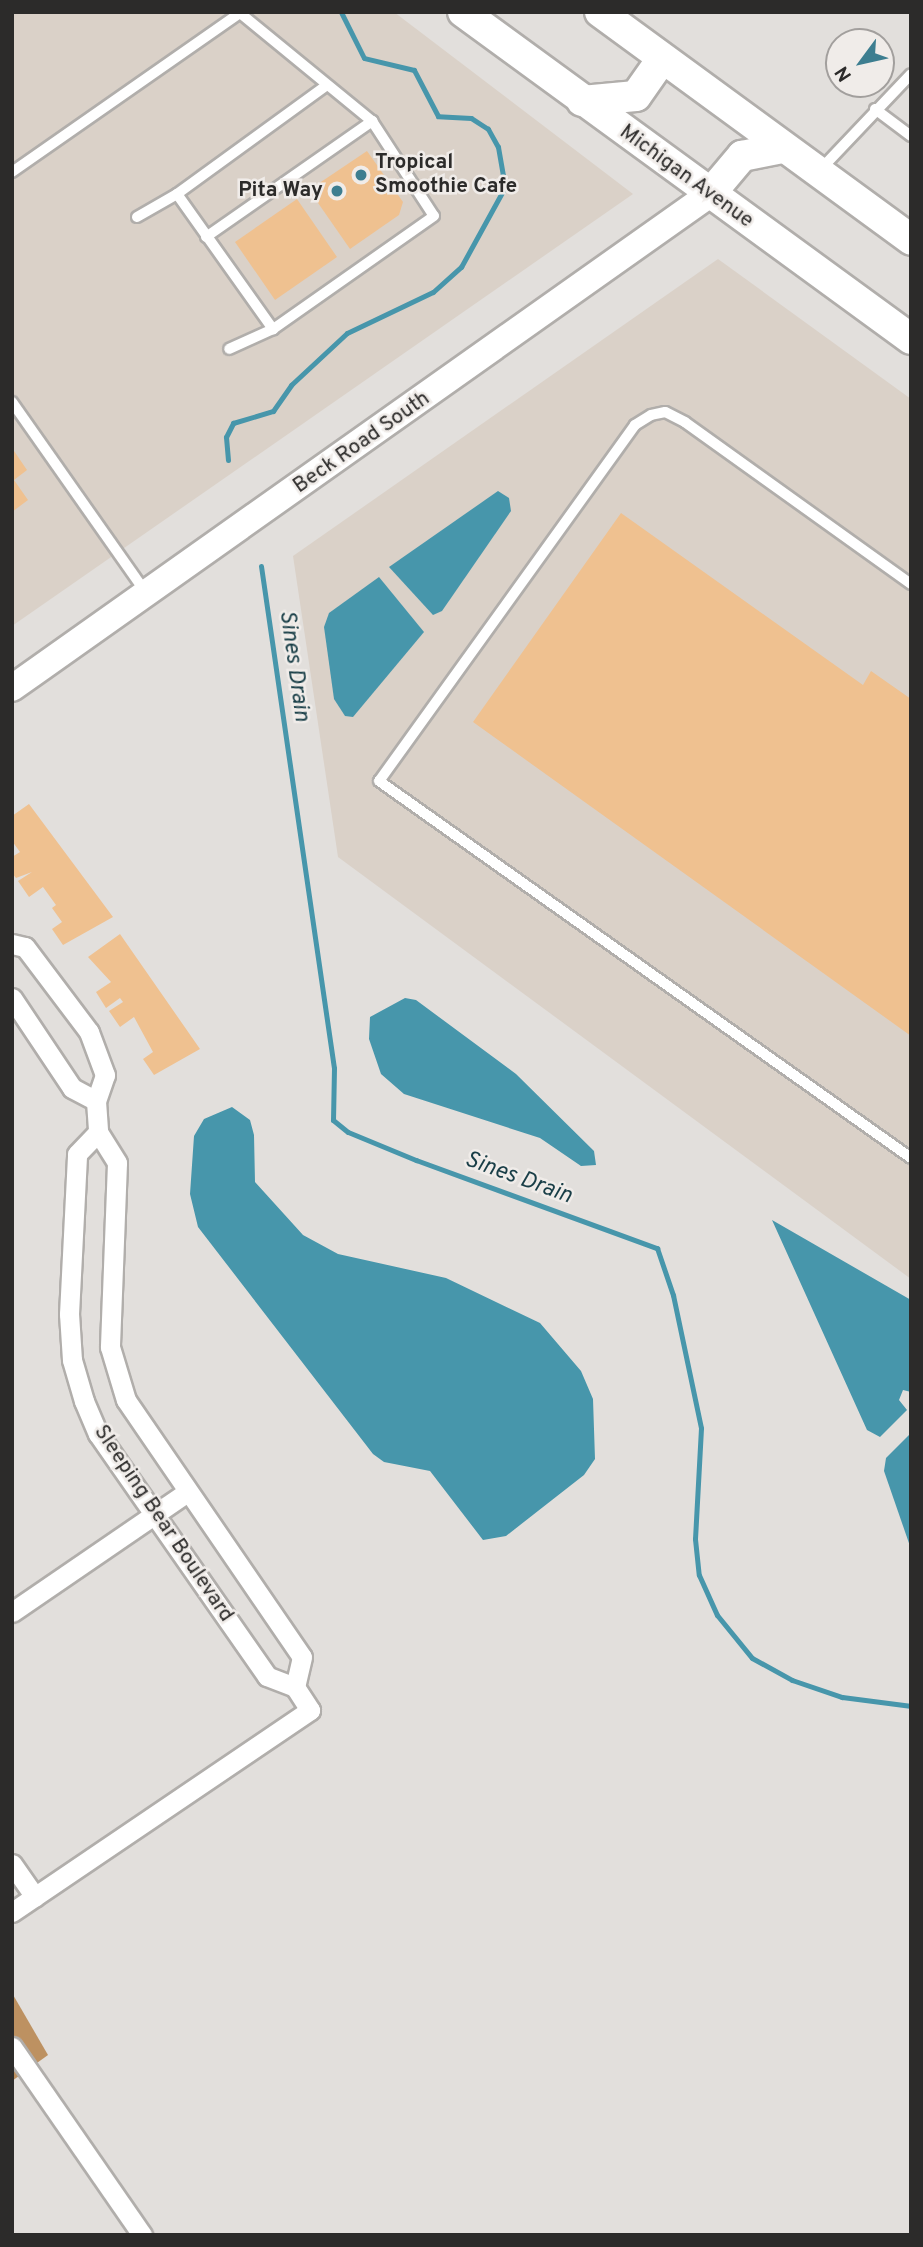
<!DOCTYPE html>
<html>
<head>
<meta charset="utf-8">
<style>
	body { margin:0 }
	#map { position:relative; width:923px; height:2247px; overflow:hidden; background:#e2dfdc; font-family:Overpass,sans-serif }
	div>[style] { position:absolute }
	.built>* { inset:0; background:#dad1c8 }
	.forest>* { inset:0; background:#bd9161 }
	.water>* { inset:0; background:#4796ab }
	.stream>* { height:5px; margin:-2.5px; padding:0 2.5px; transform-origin:2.5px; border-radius:2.5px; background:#4796ab }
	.building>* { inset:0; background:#efc190 }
	.roads { filter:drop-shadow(2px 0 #b1aeab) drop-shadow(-2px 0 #b1aeab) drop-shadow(0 2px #b1aeab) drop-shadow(0 -2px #b1aeab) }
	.lane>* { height:10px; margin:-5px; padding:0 5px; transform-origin:5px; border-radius:5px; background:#fff }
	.street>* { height:19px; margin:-9.5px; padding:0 9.5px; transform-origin:9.5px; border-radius:9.5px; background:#fff }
	.secondary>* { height:26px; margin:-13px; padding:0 13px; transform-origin:13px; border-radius:13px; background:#fff }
	.primary>* { height:30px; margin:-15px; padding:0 15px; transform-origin:15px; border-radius:15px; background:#fff }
	.dots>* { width:19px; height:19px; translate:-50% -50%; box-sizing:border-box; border:4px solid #f0ece9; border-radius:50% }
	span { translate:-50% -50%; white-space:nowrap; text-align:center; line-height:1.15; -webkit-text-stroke:5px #f0ece9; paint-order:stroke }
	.poi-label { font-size:21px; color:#2c2b2a; font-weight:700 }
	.left { translate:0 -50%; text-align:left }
	.right { translate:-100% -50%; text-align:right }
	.street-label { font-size:21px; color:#2c2b2a }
	.water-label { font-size:23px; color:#193e47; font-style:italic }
	.frame { position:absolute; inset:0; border:14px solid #2c2b2a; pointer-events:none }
	.north { position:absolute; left:825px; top:28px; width:70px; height:70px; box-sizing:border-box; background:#f0ece9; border:2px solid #a29f9d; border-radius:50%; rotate:237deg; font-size:19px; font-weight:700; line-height:28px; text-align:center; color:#2c2b2a }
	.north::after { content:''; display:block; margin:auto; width:24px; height:32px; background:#3d7e90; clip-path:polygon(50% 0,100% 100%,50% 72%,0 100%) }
</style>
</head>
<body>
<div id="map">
	<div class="built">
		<div style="clip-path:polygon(12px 12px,394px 12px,633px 194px,12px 626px)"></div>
		<div style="clip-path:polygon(718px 259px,911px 399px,911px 1279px,338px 857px,293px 556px)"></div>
	</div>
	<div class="forest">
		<div style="clip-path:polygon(12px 1993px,48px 2055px,12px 2081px)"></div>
	</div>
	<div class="water">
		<div style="clip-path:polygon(498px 491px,509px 498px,511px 511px,442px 611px,433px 615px,389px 567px)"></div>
		<div style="clip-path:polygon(379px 577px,424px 632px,353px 717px,345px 716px,334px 699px,324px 627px,329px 613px)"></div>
		<div style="clip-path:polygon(405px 998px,416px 1000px,516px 1074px,594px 1151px,596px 1165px,581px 1166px,540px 1138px,404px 1094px,381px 1074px,369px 1039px,370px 1017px)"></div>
		<div style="clip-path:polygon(232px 1107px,250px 1120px,254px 1135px,255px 1182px,303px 1235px,338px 1254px,446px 1278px,540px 1323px,581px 1371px,593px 1399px,595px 1459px,584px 1475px,506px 1536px,483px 1540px,430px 1471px,384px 1462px,373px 1454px,198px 1227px,190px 1194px,194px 1136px,204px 1119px)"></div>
		<div style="clip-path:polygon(772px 1220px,911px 1300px,911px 1392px,903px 1390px,899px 1400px,907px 1410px,880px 1437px,867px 1430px)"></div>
		<div style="clip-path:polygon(911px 1433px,911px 1549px,884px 1471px,886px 1458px)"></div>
	</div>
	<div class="stream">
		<div style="left:228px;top:460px;width:23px;rotate:-95deg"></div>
		<div style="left:226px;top:437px;width:16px;rotate:-63deg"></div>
		<div style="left:233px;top:423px;width:42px;rotate:-16.7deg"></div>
		<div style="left:273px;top:411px;width:32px;rotate:-55deg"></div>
		<div style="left:291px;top:385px;width:76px;rotate:-42.9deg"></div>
		<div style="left:347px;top:333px;width:95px;rotate:-25.5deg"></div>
		<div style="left:433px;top:292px;width:38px;rotate:-42deg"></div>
		<div style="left:461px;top:267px;width:91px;rotate:-61.2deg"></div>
		<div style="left:505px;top:187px;width:41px;rotate:-99.9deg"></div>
		<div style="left:498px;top:147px;width:21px;rotate:-119deg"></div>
		<div style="left:488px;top:129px;width:20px;rotate:-147deg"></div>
		<div style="left:471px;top:118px;width:33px;rotate:-177deg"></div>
		<div style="left:438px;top:116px;width:52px;rotate:-117.6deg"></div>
		<div style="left:414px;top:70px;width:51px;rotate:-166.5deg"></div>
		<div style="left:364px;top:58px;width:51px;rotate:-116.6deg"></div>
		<div style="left:261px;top:566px;width:507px;rotate:81.73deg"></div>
		<div style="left:334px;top:1068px;width:52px;rotate:91.1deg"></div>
		<div style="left:333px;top:1120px;width:19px;rotate:39deg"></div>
		<div style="left:348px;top:1132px;width:74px;rotate:22.4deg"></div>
		<div style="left:416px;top:1160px;width:257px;rotate:20.1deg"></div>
		<div style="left:657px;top:1248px;width:50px;rotate:71.2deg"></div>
		<div style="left:673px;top:1295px;width:136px;rotate:78.1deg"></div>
		<div style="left:701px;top:1428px;width:111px;rotate:93.1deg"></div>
		<div style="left:695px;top:1539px;width:36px;rotate:84deg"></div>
		<div style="left:699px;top:1575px;width:44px;rotate:65.8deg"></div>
		<div style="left:717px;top:1615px;width:55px;rotate:50.9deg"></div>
		<div style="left:752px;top:1658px;width:46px;rotate:28.8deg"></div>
		<div style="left:792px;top:1680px;width:53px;rotate:18.8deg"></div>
		<div style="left:842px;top:1697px;width:70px;rotate:7.4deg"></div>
	</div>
	<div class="building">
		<div style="clip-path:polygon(367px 151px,403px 202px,399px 215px,350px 249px,309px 190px)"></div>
		<div style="clip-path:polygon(297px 199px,337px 257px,275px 300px,235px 242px)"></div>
		<div style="clip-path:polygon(12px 448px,27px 470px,14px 480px,28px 500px,12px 512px)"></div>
		<div style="clip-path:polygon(621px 513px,863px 685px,871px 671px,911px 699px,911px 1036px,473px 722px)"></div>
		<div style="clip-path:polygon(29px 804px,113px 917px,63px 945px,52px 929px,62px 922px,52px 908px,56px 905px,43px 887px,29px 897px,18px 881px,32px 872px,16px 878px,12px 873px,12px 857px,20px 852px,12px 841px,12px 816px)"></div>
		<div style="clip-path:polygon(120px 934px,200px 1049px,154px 1075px,143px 1059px,153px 1052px,134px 1017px,120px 1027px,109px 1011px,123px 1002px,120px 998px,106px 1008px,96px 992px,111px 982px,88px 957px)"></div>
	</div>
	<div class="roads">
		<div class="lane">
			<div style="left:875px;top:109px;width:45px;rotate:36.9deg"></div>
			<div style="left:820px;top:170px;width:132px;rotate:-46.5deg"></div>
			<div style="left:12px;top:172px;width:278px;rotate:-34.9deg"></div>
			<div style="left:240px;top:13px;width:171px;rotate:39.3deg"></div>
			<div style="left:372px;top:121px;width:113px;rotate:56.9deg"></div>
			<div style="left:434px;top:216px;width:197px;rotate:144.9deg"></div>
			<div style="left:273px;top:329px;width:48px;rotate:155.6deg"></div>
			<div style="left:177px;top:194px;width:185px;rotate:-36deg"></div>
			<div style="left:137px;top:217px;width:46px;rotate:-29.9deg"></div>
			<div style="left:177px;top:194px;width:166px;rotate:54.6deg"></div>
			<div style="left:206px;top:237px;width:203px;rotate:-34.9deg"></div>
			<div style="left:12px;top:402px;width:230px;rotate:54.9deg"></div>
			<div style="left:911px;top:584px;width:278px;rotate:-144.4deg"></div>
			<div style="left:685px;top:422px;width:22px;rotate:-153deg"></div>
			<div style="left:665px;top:412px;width:14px;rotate:168deg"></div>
			<div style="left:651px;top:415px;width:19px;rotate:148deg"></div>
			<div style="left:635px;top:425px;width:438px;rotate:125.7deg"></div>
			<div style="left:379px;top:781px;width:652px;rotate:35.32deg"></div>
		</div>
		<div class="street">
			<div style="left:12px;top:944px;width:13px;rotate:13deg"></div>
			<div style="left:25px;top:947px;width:106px;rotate:53deg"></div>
			<div style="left:89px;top:1032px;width:46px;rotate:69.6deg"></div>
			<div style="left:105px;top:1075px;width:28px;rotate:109deg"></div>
			<div style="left:96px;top:1101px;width:31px;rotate:86deg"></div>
			<div style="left:12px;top:998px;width:108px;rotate:56.3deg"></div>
			<div style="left:72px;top:1088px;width:27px;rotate:28deg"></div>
			<div style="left:12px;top:1612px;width:212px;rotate:-34.4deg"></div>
			<div style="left:12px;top:1864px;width:40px;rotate:55.1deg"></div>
			<div style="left:12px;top:1912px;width:360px;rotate:-34.1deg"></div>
			<div style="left:310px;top:1710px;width:27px;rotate:-123deg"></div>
			<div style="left:295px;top:1687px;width:30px;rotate:-159deg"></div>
			<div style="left:267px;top:1676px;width:295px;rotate:-124.9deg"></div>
			<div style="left:98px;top:1434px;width:36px;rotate:-113deg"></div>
			<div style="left:84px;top:1401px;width:43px;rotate:-106.3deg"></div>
			<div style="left:72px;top:1360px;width:46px;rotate:-93.7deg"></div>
			<div style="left:69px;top:1314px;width:160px;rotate:-87.1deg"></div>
			<div style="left:77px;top:1154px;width:30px;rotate:-46deg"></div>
			<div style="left:98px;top:1132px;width:36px;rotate:58deg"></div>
			<div style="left:117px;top:1163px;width:184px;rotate:92.2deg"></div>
			<div style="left:110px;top:1347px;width:55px;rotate:73.2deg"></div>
			<div style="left:126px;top:1400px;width:311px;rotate:55.6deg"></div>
			<div style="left:302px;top:1657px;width:31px;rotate:103deg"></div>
			<div style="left:12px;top:2047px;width:229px;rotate:55.3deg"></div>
		</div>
		<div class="secondary">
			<div style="left:12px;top:688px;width:855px;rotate:-35.29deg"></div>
		</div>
		<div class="primary">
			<div style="left:463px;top:12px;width:555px;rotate:36.13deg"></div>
			<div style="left:600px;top:12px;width:386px;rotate:36.2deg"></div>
			<div style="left:582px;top:101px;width:54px;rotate:-5.3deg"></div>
			<div style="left:636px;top:96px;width:45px;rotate:-54.9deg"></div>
			<div style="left:710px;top:194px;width:50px;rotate:-49.9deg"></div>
			<div style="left:742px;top:156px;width:41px;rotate:-11.3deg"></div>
		</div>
	</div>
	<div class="dots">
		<div style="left:361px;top:175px;background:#3d7e90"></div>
		<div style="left:337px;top:191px;background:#3d7e90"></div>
	</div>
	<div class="poi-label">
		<span class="left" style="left:375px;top:175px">Tropical<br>Smoothie Cafe</span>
		<span class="right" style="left:323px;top:191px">Pita Way</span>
	</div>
	<div class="street-label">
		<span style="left:686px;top:177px;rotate:36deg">Michigan Avenue</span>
		<span style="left:362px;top:443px;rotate:-35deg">Beck Road South</span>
		<span style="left:163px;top:1524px;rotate:56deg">Sleeping Bear Boulevard</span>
	</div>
	<div class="water-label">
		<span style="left:293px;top:666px;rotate:82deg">Sines Drain</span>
		<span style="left:518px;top:1179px;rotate:20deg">Sines Drain</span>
	</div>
	<div class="frame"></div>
	<div class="north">N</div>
</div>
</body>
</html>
